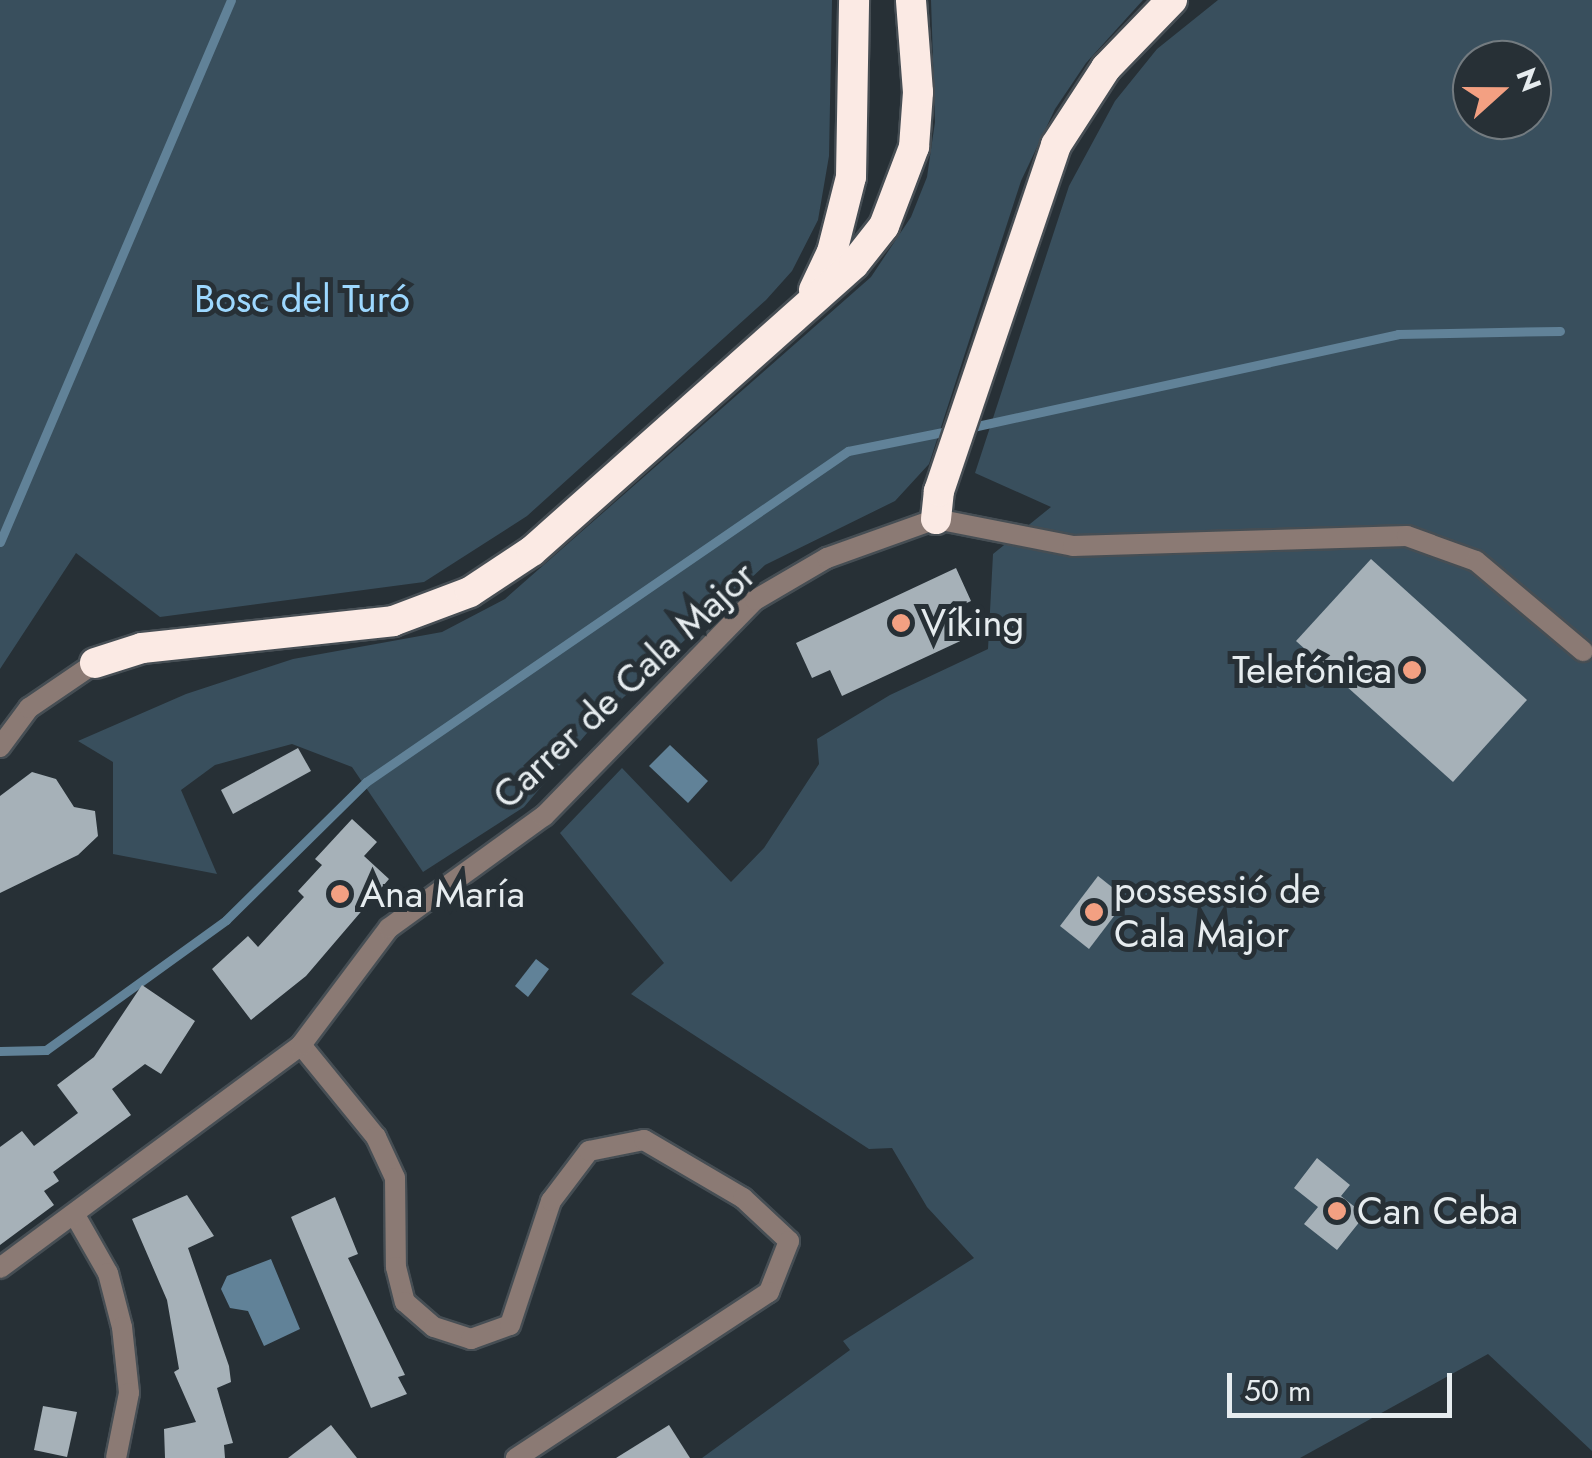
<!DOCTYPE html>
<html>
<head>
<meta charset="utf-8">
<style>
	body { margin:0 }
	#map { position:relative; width:1592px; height:1458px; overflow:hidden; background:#273036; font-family:Jost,sans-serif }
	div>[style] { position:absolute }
	.green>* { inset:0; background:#394f5d }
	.water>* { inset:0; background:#618298 }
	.stream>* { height:9px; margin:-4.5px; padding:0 4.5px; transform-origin:4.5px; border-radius:4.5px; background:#618298 }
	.building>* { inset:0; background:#a6b1b8 }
	.roads { filter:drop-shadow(2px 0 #464e54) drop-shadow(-2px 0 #464e54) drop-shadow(0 2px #464e54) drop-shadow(0 -2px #464e54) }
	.minor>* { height:20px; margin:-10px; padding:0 10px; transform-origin:10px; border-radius:10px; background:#8b7a74 }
	.tertiary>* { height:20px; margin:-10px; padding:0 10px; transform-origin:10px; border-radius:10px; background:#8b7a74 }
	.motorway>* { height:30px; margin:-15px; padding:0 15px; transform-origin:15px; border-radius:15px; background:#fbeae4 }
	.dots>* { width:28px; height:28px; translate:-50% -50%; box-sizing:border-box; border:5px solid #273036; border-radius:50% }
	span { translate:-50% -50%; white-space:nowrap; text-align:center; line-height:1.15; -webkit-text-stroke:10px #273036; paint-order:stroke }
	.park-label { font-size:38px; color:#9dd8ff }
	.poi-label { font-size:38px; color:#e6ecef }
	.left { translate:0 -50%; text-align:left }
	.right { translate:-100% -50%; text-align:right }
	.street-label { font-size:38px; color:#e6ecef }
	.north { position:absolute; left:1452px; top:40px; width:100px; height:100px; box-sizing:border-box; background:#273036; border:2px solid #737b80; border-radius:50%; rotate:69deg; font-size:28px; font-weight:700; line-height:40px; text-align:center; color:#e6ecef }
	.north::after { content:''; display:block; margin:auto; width:35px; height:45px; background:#f3a082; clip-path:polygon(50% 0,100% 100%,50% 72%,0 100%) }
	.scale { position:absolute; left:1227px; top:1373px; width:225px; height:45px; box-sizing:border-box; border:5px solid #e6ecef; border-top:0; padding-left:12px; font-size:30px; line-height:35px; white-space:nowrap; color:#e6ecef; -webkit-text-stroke:8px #273036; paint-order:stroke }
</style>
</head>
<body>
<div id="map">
	<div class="green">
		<div style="clip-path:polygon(0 0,832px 0,829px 156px,818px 220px,792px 271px,766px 300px,527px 516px,424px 582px,160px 617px,76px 553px,0 669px)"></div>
		<div style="clip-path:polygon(931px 0,1143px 0,1086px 63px,1055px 109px,1021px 181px,929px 464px,895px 501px,765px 565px,593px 726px,524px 807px,423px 872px,352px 767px,292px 744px,215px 765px,181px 790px,217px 874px,113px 854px,113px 762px,78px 741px,186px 694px,293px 659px,442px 632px,505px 599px,871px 277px,911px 217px,927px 177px,935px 122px)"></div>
		<div style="clip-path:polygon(evenodd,1218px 0,1592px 0,1592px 1451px,1488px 1354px,1300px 1458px,702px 1458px,850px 1350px,843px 1341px,974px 1258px,927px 1207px,892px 1148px,869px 1149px,631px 994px,664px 963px,560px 833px,622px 768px,731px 882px,764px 848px,819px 764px,817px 739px,890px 695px,988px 649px,993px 554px,1051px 507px,975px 473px,1069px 186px,1115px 101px,1157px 49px,1218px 0,1472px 60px,1532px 60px,1532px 120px,1472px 120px,1472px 60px)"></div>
	</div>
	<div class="water">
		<div style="clip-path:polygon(670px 745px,708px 781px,688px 803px,649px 766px)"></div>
		<div style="clip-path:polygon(536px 959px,549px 969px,528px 997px,515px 986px)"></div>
		<div style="clip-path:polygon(271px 1259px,300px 1329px,264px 1346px,248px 1311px,230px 1308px,221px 1289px,227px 1276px)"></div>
	</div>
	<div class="stream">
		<div style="left:968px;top:428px;width:440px;rotate:-12.3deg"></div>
		<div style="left:1398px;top:334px;width:162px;rotate:-1.1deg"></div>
		<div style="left:0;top:542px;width:589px;rotate:-66.92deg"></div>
		<div style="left:0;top:1051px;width:46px;rotate:-1.2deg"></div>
		<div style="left:46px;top:1050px;width:222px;rotate:-35.8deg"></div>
		<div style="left:226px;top:920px;width:197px;rotate:-44.6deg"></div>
		<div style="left:366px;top:782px;width:585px;rotate:-34.48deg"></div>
		<div style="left:848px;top:451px;width:107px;rotate:-11.3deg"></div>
	</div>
	<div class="building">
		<div style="clip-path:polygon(1371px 559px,1527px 700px,1453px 782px,1296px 641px)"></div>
		<div style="clip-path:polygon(956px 568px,971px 601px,956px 608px,969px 637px,842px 696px,830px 670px,812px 678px,796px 643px)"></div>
		<div style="clip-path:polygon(298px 748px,311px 771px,233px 814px,221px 790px)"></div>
		<div style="clip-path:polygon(32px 772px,56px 779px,74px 807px,95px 811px,98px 836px,78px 855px,0 893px,0 796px)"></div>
		<div style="clip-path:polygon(352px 819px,377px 842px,364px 856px,389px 879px,306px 976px,251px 1020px,212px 969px,248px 936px,258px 947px,304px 897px,298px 891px,322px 865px,315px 859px)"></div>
		<div style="clip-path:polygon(1098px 876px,1127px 899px,1089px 949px,1060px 926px)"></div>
		<div style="clip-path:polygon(142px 985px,195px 1021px,161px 1074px,145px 1064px,112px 1089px,131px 1115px,53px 1172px,59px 1181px,44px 1191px,54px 1205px,0 1245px,0 1147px,22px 1131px,34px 1146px,78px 1113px,57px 1085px,94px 1057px)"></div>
		<div style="clip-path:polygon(1317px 1158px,1350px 1185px,1341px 1196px,1365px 1215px,1337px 1250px,1304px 1224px,1318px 1207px,1294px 1188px)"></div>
		<div style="clip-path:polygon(187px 1195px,214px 1236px,188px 1248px,229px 1366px,231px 1382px,217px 1388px,233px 1443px,224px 1445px,225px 1458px,165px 1458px,164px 1429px,196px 1422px,174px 1372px,179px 1369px,167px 1300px,132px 1219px)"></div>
		<div style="clip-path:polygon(335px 1197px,358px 1254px,348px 1258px,405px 1375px,398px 1377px,407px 1394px,371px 1408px,291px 1217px)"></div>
		<div style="clip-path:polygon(43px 1406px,77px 1412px,67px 1457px,34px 1450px)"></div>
		<div style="clip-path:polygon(331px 1425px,357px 1458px,288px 1458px)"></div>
		<div style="clip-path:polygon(669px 1425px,690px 1458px,616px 1458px)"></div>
	</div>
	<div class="roads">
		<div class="minor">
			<div style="left:936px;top:519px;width:140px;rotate:11.1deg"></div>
			<div style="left:1073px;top:546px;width:334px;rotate:-1.7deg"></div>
			<div style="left:1407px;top:536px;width:73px;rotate:19.9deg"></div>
			<div style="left:1476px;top:561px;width:140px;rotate:40.1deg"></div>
			<div style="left:301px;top:1045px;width:119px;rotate:50.8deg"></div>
			<div style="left:376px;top:1137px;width:45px;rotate:65.1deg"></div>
			<div style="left:395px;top:1178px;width:89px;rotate:89.4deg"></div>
			<div style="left:396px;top:1267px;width:36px;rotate:76deg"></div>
			<div style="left:405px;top:1302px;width:38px;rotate:41deg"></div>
			<div style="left:434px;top:1327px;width:39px;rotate:18deg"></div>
			<div style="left:471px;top:1339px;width:41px;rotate:-19.7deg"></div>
			<div style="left:510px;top:1325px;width:131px;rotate:-71.7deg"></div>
			<div style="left:551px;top:1201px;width:63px;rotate:-52.8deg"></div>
			<div style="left:589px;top:1151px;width:56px;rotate:-11.3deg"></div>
			<div style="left:644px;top:1140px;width:115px;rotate:30.4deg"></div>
			<div style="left:743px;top:1198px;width:63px;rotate:43.1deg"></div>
			<div style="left:789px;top:1241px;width:55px;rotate:111.4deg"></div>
			<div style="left:769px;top:1292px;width:303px;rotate:146.7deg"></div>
			<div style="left:76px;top:1217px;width:64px;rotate:60.3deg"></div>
			<div style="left:108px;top:1273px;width:56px;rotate:75.5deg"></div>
			<div style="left:122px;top:1327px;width:66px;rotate:83.9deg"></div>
			<div style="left:129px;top:1393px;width:66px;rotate:101.3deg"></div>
		</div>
		<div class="tertiary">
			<div style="left:0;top:747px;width:49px;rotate:-53.4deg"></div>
			<div style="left:29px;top:708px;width:80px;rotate:-34.3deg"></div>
			<div style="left:0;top:1268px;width:375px;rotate:-36.5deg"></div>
			<div style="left:301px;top:1045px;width:146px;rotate:-53.1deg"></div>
			<div style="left:389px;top:928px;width:191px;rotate:-35.9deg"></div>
			<div style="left:544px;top:816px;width:302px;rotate:-45.7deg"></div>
			<div style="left:755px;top:600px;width:83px;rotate:-30.3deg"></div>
			<div style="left:827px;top:558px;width:116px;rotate:-19.7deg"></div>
		</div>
		<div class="motorway">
			<div style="left:814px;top:290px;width:42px;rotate:-64.7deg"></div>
			<div style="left:832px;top:252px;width:77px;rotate:-75.8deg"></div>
			<div style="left:851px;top:177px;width:177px;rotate:-89deg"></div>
			<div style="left:936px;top:519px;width:28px;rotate:-84deg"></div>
			<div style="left:939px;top:491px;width:365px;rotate:-71.3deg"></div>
			<div style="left:1056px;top:145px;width:92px;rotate:-57deg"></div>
			<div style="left:1106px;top:68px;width:95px;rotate:-45.9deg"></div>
			<div style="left:95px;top:663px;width:49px;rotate:-17.7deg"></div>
			<div style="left:142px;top:648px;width:252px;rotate:-6.1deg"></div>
			<div style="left:393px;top:621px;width:82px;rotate:-20.6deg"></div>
			<div style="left:470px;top:592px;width:74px;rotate:-33.5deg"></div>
			<div style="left:532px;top:551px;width:431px;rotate:-41.7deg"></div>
			<div style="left:854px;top:264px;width:48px;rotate:-51.7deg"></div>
			<div style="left:884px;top:226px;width:85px;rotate:-69.2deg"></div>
			<div style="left:914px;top:147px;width:55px;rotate:-85.8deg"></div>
			<div style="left:918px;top:92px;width:92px;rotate:-94.4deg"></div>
		</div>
	</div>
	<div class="dots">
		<div style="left:901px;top:623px;background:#f3a082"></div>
		<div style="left:1412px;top:670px;background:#f3a082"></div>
		<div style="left:340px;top:894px;background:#f3a082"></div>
		<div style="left:1094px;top:912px;background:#f3a082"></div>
		<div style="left:1337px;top:1211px;background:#f3a082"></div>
	</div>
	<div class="park-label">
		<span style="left:302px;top:299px">Bosc del Turó</span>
	</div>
	<div class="poi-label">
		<span class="left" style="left:921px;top:623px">Víking</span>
		<span class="right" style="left:1392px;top:670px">Telefónica</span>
		<span class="left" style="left:1114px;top:912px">possessió de<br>Cala Major</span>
		<span class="left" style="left:360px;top:894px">Ana María</span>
		<span class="left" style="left:1357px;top:1211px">Can Ceba</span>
	</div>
	<div class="street-label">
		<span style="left:624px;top:685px;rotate:-43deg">Carrer de Cala Major</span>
	</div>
	<div class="north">N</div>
	<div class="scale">50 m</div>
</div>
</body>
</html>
